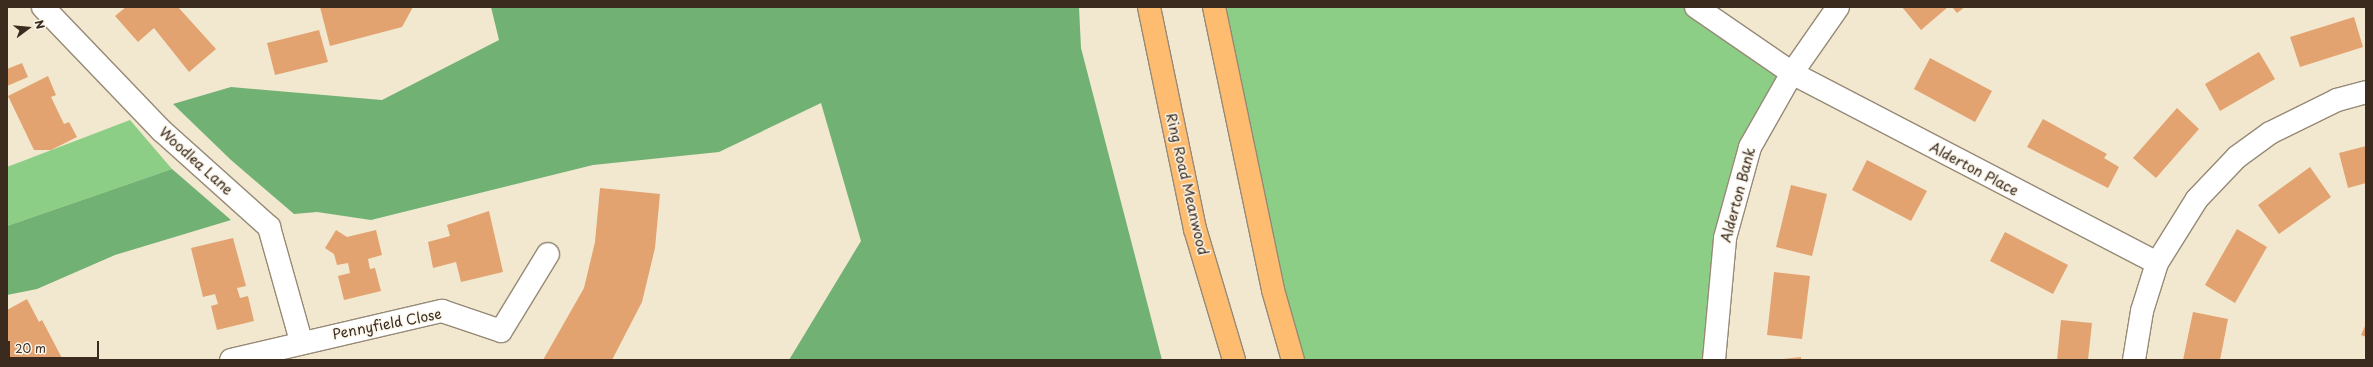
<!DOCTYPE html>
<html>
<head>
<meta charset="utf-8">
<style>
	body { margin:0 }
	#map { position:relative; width:2373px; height:367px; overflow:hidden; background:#f2e8cf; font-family:"Playpen Sans",sans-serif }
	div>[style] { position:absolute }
	.green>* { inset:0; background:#8cce86 }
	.forest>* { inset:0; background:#71b173 }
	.building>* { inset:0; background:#e2a370 }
	.roads { filter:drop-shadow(1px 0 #968976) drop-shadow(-1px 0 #968976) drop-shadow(0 1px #968976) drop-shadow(0 -1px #968976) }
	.minor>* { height:22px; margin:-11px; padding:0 11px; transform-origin:11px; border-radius:11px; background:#fff }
	.trunk>* { height:22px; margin:-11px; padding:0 11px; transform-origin:11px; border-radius:11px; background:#fdbc70 }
	span { translate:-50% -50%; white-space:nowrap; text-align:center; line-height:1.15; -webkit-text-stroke:3px #fbf7ec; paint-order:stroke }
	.street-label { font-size:14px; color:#3b2a1e }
	.frame { position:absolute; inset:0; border:8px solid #3b2a1e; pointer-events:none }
	.north { position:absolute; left:8px; top:8px; width:40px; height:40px; -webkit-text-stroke:3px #fbf7ec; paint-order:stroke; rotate:74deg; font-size:11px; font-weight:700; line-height:16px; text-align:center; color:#3b2a1e }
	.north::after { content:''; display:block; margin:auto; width:14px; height:18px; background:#3b2a1e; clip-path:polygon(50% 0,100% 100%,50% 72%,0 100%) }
	.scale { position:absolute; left:8px; top:341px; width:91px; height:18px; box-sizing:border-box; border:2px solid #3b2a1e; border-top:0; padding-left:5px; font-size:12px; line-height:14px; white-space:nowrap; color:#3b2a1e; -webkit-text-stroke:3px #fbf7ec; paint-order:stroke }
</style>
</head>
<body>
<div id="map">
	<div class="green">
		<div style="clip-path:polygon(1214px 7px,1696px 7px,1792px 73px,1750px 147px,1714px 360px,1293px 360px)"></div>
		<div style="clip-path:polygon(130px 120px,172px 169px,7px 226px,7px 167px)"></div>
	</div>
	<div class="forest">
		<div style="clip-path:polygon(491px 7px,1079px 7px,1081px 48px,1162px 360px,789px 360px,861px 241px,821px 103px,719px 152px,593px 165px,371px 220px,317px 212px,294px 214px,231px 160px,173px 104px,231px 87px,382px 100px,499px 40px)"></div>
		<div style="clip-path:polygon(172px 169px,231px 220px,115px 255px,37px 289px,7px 295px,7px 226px)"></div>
	</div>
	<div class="building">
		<div style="clip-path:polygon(126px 7px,178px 7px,216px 49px,189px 72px,154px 28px,138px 42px,115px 16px)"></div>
		<div style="clip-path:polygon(320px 7px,413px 7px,402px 27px,330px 46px)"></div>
		<div style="clip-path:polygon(1902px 7px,1948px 7px,1921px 30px)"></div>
		<div style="clip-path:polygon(1952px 7px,1965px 7px,1957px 13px)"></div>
		<div style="clip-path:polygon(2354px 17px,2363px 47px,2300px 67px,2290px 37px)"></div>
		<div style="clip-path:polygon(319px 30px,328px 62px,275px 75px,267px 43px)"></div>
		<div style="clip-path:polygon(2259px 52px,2275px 79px,2220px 111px,2205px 84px)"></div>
		<div style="clip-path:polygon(1930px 58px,1992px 91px,1975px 122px,1914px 89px)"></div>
		<div style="clip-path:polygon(22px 63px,28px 77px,7px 86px,7px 69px)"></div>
		<div style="clip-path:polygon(48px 76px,56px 95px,51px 97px,64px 124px,69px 122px,77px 137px,51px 150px,34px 150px,8px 96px)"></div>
		<div style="clip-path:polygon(2177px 108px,2199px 129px,2156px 178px,2133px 158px)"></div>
		<div style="clip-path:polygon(2043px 119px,2107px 154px,2104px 158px,2119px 167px,2108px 188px,2027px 147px)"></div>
		<div style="clip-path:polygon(2366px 146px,2366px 183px,2348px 188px,2339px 153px)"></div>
		<div style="clip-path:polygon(1867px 160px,1927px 191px,1911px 221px,1852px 190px)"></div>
		<div style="clip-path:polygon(2310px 167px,2331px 197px,2279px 234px,2258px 205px)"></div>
		<div style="clip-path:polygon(1791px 185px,1827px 194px,1812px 256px,1776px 247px)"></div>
		<div style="clip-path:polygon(600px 188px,660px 194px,655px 248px,642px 302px,612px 360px,543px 360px,584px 288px,595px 242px)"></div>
		<div style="clip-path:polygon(489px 211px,503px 272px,461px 282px,456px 262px,433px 268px,428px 242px,450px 236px,447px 225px)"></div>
		<div style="clip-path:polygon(2237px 229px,2267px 247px,2235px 303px,2205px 285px)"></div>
		<div style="clip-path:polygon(336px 230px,347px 237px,376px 230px,382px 255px,368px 259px,370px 269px,375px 268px,381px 291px,344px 300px,338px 276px,350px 273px,348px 263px,337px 265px,334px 254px,325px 248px)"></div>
		<div style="clip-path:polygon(2005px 232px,2068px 265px,2053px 294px,1990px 261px)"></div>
		<div style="clip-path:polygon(233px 238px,246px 286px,237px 288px,240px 298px,248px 296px,254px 321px,217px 330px,211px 306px,218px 304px,215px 294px,203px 297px,191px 248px)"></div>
		<div style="clip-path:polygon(1774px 272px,1810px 276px,1802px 339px,1767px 335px)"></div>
		<div style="clip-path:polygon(27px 299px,39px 322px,42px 320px,63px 360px,7px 360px,7px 310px)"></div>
		<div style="clip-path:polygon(2193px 312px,2228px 319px,2220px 360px,2183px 360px)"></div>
		<div style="clip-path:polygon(2061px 320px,2092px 323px,2088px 360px,2057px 360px)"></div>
		<div style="clip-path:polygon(2366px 324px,2366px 337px,2361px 335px)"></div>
		<div style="clip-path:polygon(1801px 357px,1801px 360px,1783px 360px,1783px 359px)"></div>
	</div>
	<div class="roads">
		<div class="minor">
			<div style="left:43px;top:7px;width:172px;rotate:46.2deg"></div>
			<div style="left:162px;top:131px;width:144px;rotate:41.9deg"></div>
			<div style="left:269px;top:227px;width:118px;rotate:74.3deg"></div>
			<div style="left:1696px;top:7px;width:116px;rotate:34.5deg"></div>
			<div style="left:1792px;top:73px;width:411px;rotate:27.5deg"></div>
			<div style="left:231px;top:360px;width:217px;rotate:-13.1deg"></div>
			<div style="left:442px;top:311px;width:62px;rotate:18.7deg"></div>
			<div style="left:501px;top:331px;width:90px;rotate:-58.6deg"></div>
			<div style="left:1714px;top:360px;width:122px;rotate:-84.8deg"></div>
			<div style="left:1725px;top:238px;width:94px;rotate:-74.6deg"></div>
			<div style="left:1750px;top:147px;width:85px;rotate:-60.4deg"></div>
			<div style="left:1792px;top:73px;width:80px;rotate:-55.1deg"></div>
			<div style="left:2134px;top:360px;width:50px;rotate:-80.7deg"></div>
			<div style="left:2142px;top:311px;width:50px;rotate:-72.6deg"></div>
			<div style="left:2157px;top:263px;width:75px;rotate:-58deg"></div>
			<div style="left:2197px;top:199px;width:58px;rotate:-46.4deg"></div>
			<div style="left:2237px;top:157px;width:41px;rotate:-36deg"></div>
			<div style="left:2270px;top:133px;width:75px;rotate:-26.2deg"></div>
			<div style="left:2337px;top:100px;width:30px;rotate:-15deg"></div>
		</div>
		<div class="trunk">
			<div style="left:1149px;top:7px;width:227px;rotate:78.3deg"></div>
			<div style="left:1195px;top:229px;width:137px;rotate:73.4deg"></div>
			<div style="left:1214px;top:7px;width:289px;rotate:78.2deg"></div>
			<div style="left:1273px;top:290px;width:73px;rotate:74.1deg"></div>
		</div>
	</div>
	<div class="street-label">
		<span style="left:196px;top:161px;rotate:42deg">Woodlea Lane</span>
		<span style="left:1974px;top:169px;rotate:28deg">Alderton Place</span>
		<span style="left:1187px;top:184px;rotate:77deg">Ring Road Meanwood</span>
		<span style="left:1738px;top:195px;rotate:-75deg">Alderton Bank</span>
		<span style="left:387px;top:324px;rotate:-11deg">Pennyfield Close</span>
	</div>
	<div class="frame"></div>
	<div class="north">N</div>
	<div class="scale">20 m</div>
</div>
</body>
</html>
